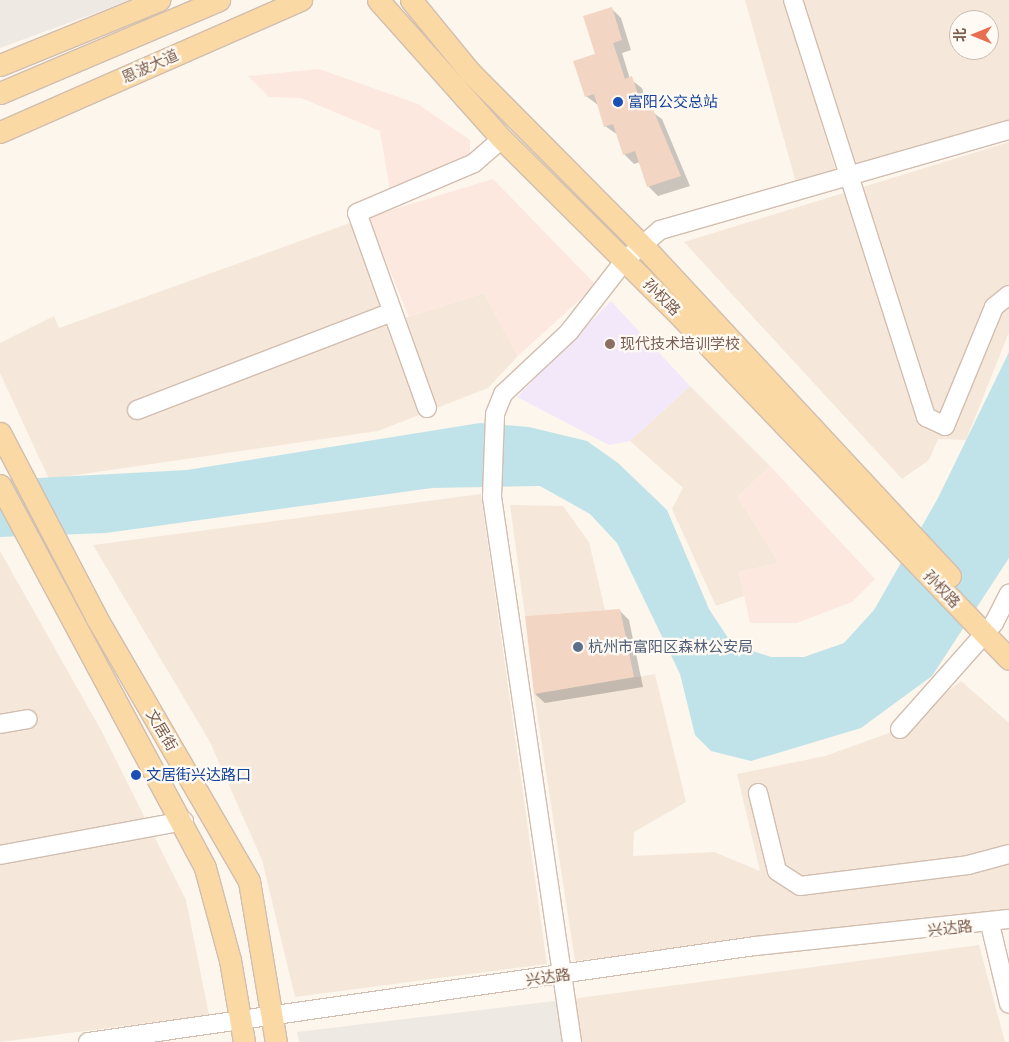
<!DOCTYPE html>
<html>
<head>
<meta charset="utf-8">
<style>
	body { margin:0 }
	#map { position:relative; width:1009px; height:1042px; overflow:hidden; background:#fdf6ec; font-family:Commissioner,"Noto Sans SC",sans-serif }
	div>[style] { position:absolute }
	.residential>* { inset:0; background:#f5e8da }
	.commercial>* { inset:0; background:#fde8e0 }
	.industrial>* { inset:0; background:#efe9e4 }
	.education>* { inset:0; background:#f3e8fa }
	.water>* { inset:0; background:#bfe3e8 }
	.shadow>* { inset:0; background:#0003 }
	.building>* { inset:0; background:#f3d5c3 }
	.roads { filter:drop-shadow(1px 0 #d1beb0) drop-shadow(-1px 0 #d1beb0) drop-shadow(0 1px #d1beb0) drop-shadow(0 -1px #d1beb0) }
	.minor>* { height:18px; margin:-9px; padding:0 9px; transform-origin:9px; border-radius:9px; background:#fff }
	.major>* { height:21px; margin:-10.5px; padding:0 10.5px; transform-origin:10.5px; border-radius:10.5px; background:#fbd9a5 }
	.dots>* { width:14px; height:14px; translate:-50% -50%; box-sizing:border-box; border:2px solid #fffaf3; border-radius:50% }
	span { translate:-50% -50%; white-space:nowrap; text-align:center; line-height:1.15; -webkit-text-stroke:4.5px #fffaf3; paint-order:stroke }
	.street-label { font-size:15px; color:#7a5c4d }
	.transit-label { font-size:15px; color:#164399 }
	.left { translate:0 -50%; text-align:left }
	.education-label { font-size:15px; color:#785e54 }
	.service-label { font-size:15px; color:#4e5e75 }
	.north { position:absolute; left:949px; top:10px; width:50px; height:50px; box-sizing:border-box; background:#fffaf3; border:1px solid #cabbb1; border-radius:50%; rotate:270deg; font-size:14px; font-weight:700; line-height:20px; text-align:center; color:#7a5c4d }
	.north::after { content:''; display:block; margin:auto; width:18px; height:22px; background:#e76f51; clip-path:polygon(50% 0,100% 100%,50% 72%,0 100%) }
</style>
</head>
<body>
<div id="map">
	<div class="residential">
		<div style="clip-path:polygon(745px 0,785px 0,837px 175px,797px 186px)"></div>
		<div style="clip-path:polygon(evenodd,799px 0,1009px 0,1009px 120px,848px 167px,799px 0,959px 20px,989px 20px,989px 50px,959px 50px,959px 20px)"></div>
		<div style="clip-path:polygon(1009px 142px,1009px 332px,966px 440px,938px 439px,929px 460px,902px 479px,684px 242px)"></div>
		<div style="clip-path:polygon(350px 223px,389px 323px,484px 293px,518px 356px,488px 388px,378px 431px,49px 479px,0 373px,0 343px,54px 316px,59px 328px)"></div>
		<div style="clip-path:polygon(690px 386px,770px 466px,738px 497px,779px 563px,739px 572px,744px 596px,716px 606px,672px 509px,683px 488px,630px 441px)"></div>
		<div style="clip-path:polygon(481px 494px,547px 964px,295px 997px,262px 860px,210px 742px,93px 545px)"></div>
		<div style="clip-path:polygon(510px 505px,563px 506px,589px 542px,605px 610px,525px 616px)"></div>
		<div style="clip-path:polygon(0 551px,102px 732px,186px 900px,209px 1015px,0 1042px)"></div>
		<div style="clip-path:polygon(655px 674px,686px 802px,634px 832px,633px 856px,714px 852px,760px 871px,737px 774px,825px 756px,900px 729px,961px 681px,1009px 723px,1009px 909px,575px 961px,534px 694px)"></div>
		<div style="clip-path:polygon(979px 945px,1005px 1042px,569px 1042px,563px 1000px)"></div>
	</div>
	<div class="commercial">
		<div style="clip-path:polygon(319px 69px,418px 104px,470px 140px,470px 156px,390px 191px,380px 131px,301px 98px,269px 97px,248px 76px)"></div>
		<div style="clip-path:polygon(493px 179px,596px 285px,518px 356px,484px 293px,409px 317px,368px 217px)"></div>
		<div style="clip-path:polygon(770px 466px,875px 579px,852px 602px,797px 623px,750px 623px,739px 572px,779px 563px,738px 497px)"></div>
	</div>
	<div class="industrial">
		<div style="clip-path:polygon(0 0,131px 0,0 48px)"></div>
		<div style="clip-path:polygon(563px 1000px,569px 1042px,299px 1042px,297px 1032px)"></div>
	</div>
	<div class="education">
		<div style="clip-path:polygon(611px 301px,690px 386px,630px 441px,609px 445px,517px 397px)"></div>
	</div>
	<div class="water">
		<div style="clip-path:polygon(1009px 352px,1009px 558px,932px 676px,861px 728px,751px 761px,711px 751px,695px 735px,680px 674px,617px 543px,590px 514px,540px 486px,432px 488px,106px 533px,0 537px,0 480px,187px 470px,480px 423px,529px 427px,587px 441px,618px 463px,667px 510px,709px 609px,732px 644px,771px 657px,804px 657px,844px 643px,874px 610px,938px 498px)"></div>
	</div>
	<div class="shadow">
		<div style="clip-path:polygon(611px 8px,621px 18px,631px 50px,622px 53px,630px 79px,642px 88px,649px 110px,662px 119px,690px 186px,658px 196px,648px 186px,640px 162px,634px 164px,624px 154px,618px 135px,605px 126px,598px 105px,586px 96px)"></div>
		<div style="clip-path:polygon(619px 610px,629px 620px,643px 687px,545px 703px,535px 694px)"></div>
	</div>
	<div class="building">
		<div style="clip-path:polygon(612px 7px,622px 40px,613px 43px,625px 79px,632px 76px,643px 110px,652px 107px,681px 176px,647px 187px,635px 151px,623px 155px,613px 124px,604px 127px,594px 94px,585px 97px,573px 61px,595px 54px,583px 16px)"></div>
		<div style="clip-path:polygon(620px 609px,634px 677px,534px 694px,525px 616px)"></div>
	</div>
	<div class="roads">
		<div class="minor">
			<div style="left:793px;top:0;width:438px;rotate:72.3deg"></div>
			<div style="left:926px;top:417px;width:21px;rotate:25deg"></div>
			<div style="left:945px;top:426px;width:129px;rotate:-67.6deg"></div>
			<div style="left:994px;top:307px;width:19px;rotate:-39deg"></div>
			<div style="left:427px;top:408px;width:207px;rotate:-109.7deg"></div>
			<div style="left:357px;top:213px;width:127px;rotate:-23.1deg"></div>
			<div style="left:474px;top:163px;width:37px;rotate:-41deg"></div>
			<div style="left:137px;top:410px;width:273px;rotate:-21deg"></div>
			<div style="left:0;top:724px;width:28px;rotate:-10deg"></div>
			<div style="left:900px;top:729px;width:142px;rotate:-48.4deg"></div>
			<div style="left:994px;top:623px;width:33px;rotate:-63deg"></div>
			<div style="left:758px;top:793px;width:80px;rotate:76.3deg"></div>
			<div style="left:777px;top:871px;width:27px;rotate:33deg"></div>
			<div style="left:800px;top:886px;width:169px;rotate:-7.1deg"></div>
			<div style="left:968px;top:865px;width:42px;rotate:-15deg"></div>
			<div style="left:0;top:855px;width:187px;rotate:-10.5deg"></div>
			<div style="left:990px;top:924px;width:82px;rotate:76.6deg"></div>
			<div style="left:88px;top:1042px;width:674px;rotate:-8.19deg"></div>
			<div style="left:755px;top:946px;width:255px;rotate:-6.1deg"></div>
			<div style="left:572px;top:1042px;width:551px;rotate:-98.35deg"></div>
			<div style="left:492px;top:497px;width:83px;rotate:-87.9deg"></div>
			<div style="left:495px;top:414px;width:22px;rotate:-68deg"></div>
			<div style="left:503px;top:394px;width:91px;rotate:-43.2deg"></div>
			<div style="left:569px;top:332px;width:91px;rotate:-52.1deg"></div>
			<div style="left:625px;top:260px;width:46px;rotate:-40.6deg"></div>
			<div style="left:660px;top:230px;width:363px;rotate:-16deg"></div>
		</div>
		<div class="major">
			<div style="left:378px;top:0;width:186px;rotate:48.3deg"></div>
			<div style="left:502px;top:139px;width:254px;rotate:44.8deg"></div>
			<div style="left:682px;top:318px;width:472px;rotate:46.2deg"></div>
			<div style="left:411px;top:0;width:93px;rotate:50.7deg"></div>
			<div style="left:470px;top:72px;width:251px;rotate:45.2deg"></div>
			<div style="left:647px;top:250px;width:445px;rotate:47.1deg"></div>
			<div style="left:0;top:65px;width:172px;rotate:-22.2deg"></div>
			<div style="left:0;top:93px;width:238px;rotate:-23deg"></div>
			<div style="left:0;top:132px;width:329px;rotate:-23.7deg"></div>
			<div style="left:0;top:433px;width:208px;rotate:62.4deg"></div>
			<div style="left:96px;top:617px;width:305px;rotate:59.9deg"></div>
			<div style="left:249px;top:881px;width:163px;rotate:80.5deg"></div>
			<div style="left:0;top:485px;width:434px;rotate:61.8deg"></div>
			<div style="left:205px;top:868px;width:95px;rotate:74.8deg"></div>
			<div style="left:230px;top:960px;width:83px;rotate:80.3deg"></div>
		</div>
	</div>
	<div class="dots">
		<div style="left:618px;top:102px;background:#1a4fb4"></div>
		<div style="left:610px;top:344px;background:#8d6e63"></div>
		<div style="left:578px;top:647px;background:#5c6f8a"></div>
		<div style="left:136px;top:775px;background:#1a4fb4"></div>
	</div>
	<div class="street-label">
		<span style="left:150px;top:66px;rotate:-24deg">恩波大道</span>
		<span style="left:662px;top:297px;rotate:45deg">孙权路</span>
		<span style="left:942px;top:589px;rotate:46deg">孙权路</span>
		<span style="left:162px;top:730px;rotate:59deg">文居街</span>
		<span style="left:950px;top:928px;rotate:-6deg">兴达路</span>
		<span style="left:548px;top:977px;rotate:-8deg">兴达路</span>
	</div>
	<div class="transit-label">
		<span class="left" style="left:628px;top:102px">富阳公交总站</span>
		<span class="left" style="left:146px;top:775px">文居街兴达路口</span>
	</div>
	<div class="education-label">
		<span class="left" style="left:620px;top:344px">现代技术培训学校</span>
	</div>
	<div class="service-label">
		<span class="left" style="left:588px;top:647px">杭州市富阳区森林公安局</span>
	</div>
	<div class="north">北</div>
</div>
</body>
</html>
